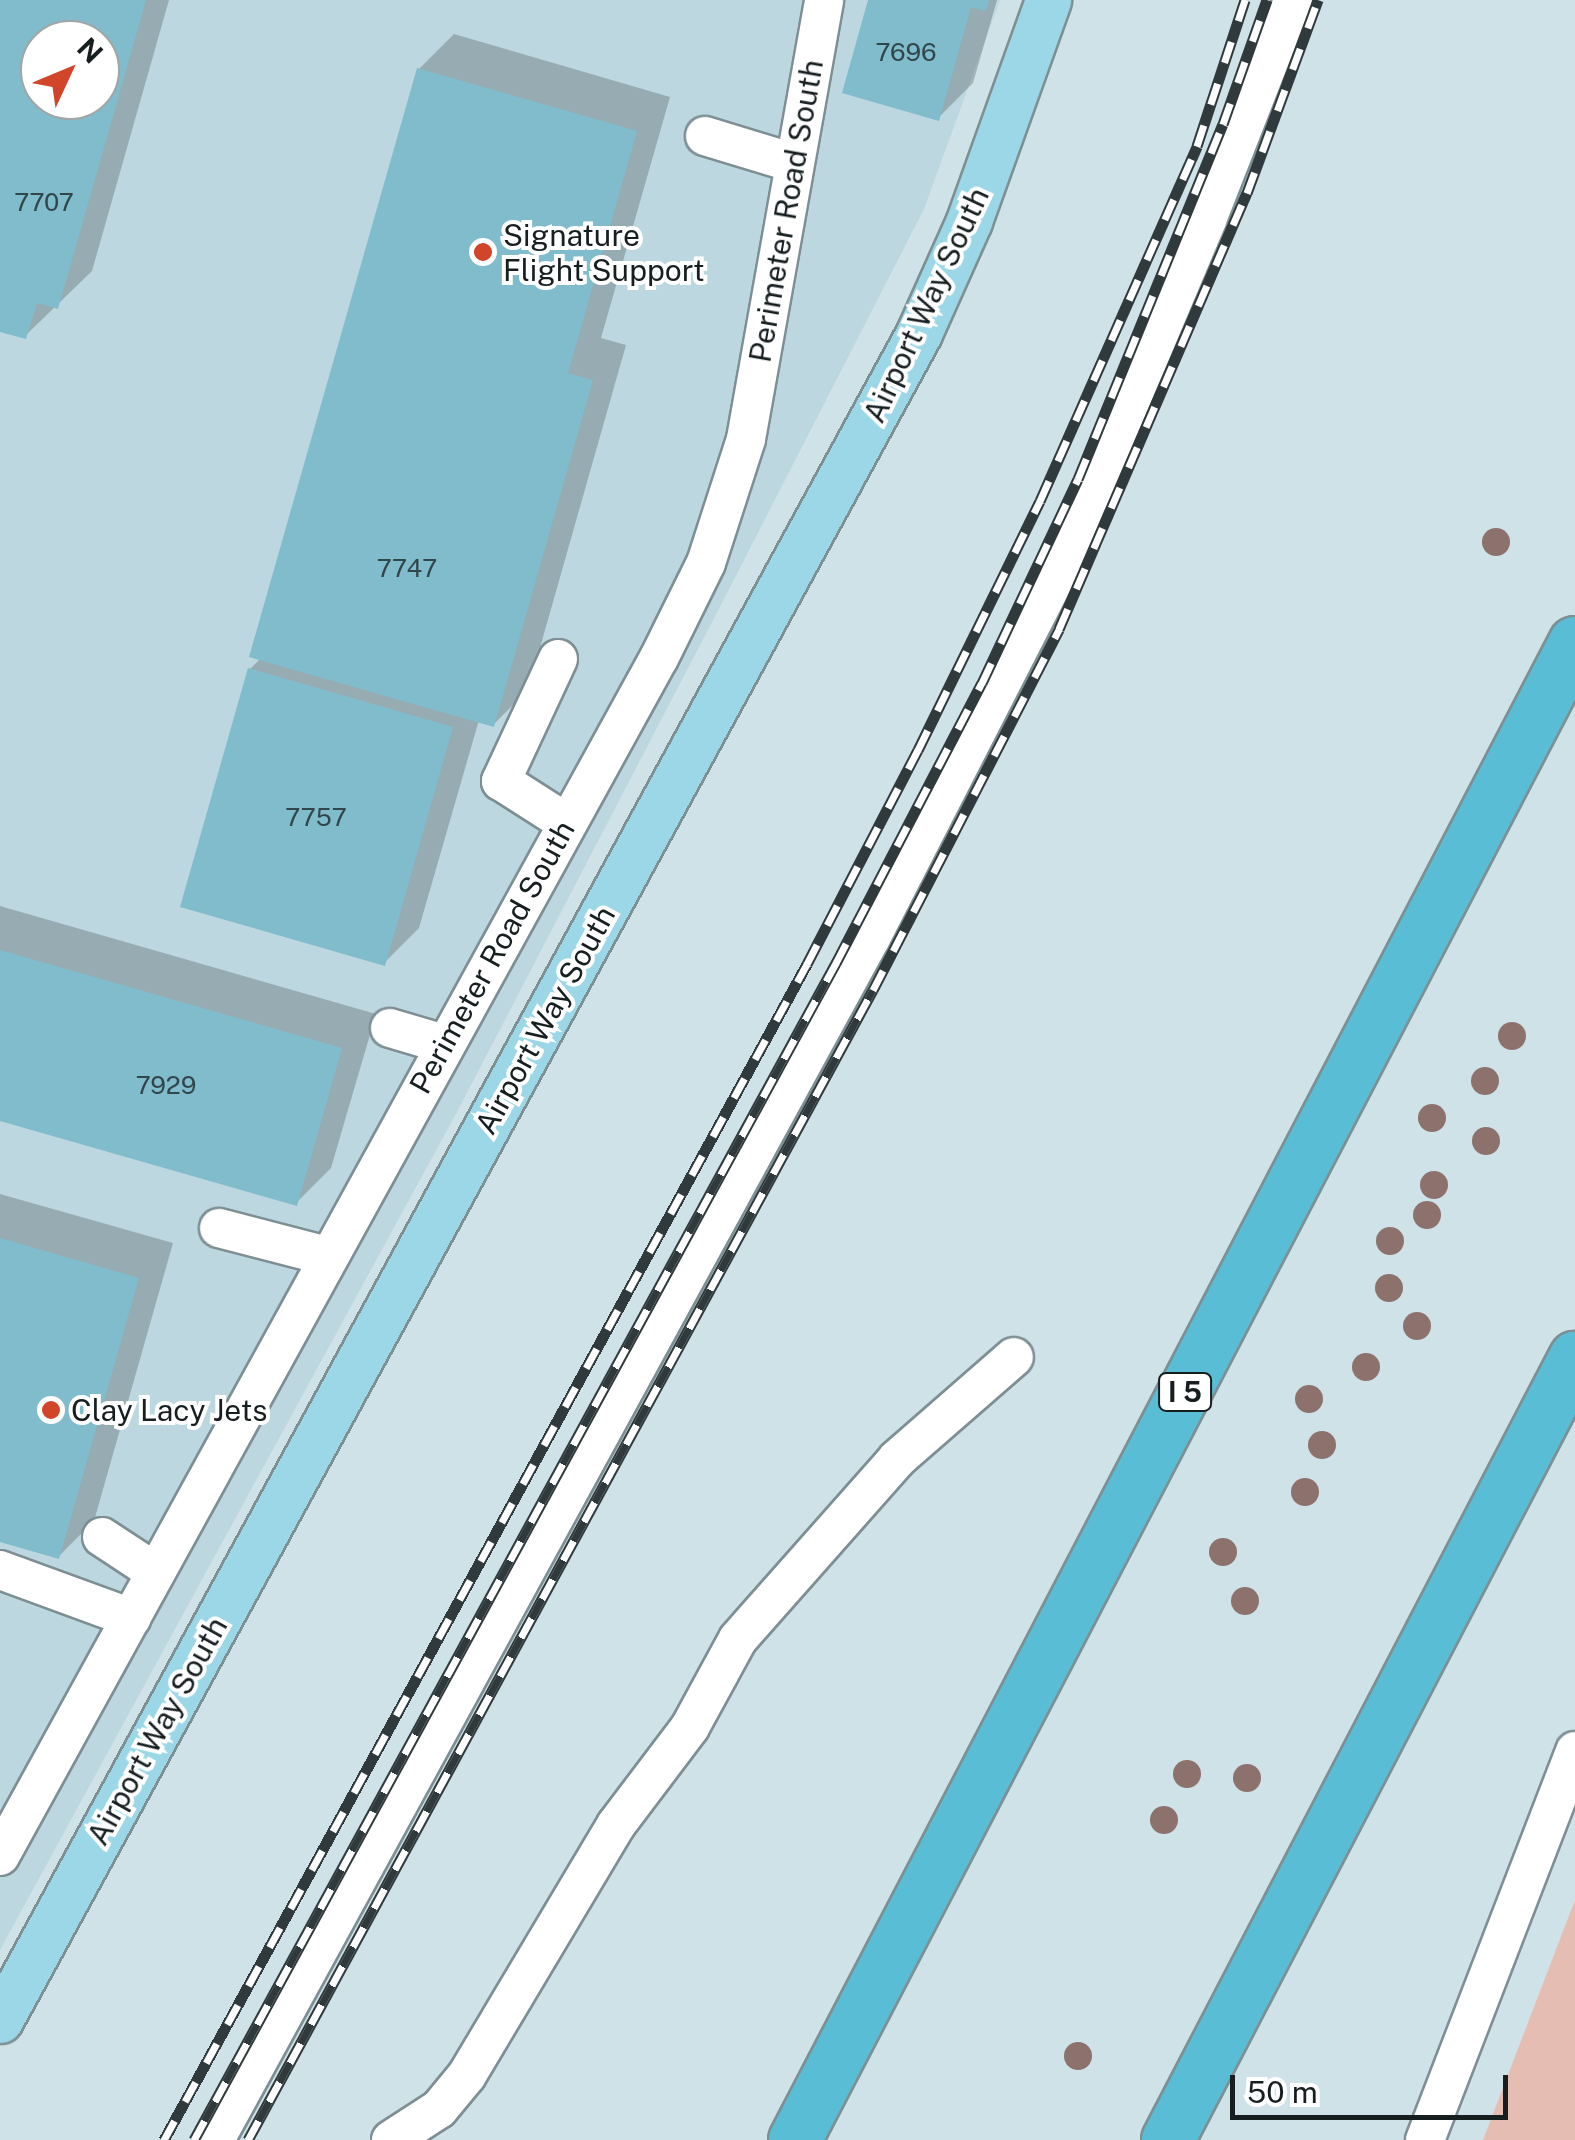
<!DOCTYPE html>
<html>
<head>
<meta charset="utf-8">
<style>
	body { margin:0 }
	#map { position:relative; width:1575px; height:2140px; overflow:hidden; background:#cfe2e8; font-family:"Public Sans",sans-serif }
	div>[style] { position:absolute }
	.built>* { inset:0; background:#bcd7df }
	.green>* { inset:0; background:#e5bdb3 }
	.shadow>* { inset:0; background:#0003 }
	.building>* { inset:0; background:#80bccc }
	.roads { filter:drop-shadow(2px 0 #7e8f94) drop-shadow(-2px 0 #7e8f94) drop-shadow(0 2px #7e8f94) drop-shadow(0 -2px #7e8f94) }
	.minor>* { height:38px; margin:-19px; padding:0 19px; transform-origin:19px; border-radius:19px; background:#fff }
	.major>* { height:45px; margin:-22.5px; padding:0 22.5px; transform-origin:22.5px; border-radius:22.5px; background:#9bd7e6 }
	.highway>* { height:52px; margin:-26px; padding:0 26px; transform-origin:26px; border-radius:26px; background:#59bdd6 }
	.rail>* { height:11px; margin-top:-5.5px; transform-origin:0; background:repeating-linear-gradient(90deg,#fff 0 22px,#30393b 0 44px); box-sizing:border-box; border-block:2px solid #30393b }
	.trees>* { width:28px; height:28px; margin:-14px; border-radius:50%; background:#8c716d }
	.dots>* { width:28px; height:28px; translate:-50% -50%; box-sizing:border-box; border:5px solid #fff; border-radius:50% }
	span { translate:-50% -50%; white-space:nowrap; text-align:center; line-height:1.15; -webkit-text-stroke:8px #fff; paint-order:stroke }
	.number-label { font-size:25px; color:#31464b }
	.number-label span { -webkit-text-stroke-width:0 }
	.shield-label span { padding:2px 8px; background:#fff; border:2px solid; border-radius:8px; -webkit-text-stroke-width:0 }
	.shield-label { font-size:28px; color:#171e20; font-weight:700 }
	.street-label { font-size:30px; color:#171e20 }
	.poi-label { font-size:30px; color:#171e20 }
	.left { translate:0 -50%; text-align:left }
	.north { position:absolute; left:20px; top:20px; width:100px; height:100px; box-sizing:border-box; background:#fff; border:2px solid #a2a5a6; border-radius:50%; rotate:46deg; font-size:28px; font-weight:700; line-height:40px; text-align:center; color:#171e20 }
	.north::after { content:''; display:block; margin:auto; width:35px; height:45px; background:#d1462b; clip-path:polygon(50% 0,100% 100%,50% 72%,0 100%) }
	.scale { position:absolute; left:1230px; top:2075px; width:278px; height:45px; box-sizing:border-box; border:5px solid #171e20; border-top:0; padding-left:12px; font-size:30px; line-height:35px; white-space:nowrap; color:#171e20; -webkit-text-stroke:8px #fff; paint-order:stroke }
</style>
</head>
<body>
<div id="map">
	<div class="built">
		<div style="clip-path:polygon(evenodd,0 0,1000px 0,924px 209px,724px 599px,457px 1112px,0 1950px,0 0,40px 40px,100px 40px,100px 100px,40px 100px,40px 40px)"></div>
	</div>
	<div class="green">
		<div style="clip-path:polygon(1575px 1900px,1575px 2140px,1483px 2140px)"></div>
	</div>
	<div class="shadow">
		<div style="clip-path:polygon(evenodd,0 0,169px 0,92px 271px,25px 336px,0 329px,0 0,40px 40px,100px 40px,100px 100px,40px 100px,40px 40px)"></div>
		<div style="clip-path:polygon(871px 0,997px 0,973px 83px,938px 118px)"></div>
		<div style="clip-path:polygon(454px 34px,670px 97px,601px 338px,626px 345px,528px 690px,493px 725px,479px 720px,419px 928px,384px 963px,250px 669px,261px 658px,419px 69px)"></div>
		<div style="clip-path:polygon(0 906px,376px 1014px,331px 1168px,296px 1203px,0 1118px)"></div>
		<div style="clip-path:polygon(0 1194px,173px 1243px,94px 1521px,59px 1556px,0 1539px)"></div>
	</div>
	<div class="building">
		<div style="clip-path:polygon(evenodd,0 0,146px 0,58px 309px,37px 303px,26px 339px,0 332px,0 0,40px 40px,100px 40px,100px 100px,40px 100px,40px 40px)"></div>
		<div style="clip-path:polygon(868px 0,989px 0,986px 11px,971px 7px,939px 121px,842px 93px)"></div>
		<div style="clip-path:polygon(417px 68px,637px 131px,568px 373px,593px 380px,494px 727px,249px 657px)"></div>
		<div style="clip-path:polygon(248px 668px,453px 727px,385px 966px,180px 907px)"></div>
		<div style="clip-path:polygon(0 950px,342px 1048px,297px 1206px,0 1121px)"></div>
		<div style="clip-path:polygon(0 1238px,139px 1278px,59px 1559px,0 1542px)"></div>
	</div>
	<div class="roads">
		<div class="minor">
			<div style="left:705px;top:136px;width:93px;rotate:16.9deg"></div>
			<div style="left:558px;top:659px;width:135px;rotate:115deg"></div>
			<div style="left:501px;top:781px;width:78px;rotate:32.5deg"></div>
			<div style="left:390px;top:1028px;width:56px;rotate:16.5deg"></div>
			<div style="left:219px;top:1228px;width:112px;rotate:14.5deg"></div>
			<div style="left:102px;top:1537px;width:64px;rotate:33.4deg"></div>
			<div style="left:0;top:1570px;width:140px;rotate:20.1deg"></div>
			<div style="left:0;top:1856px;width:1367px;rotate:-61.19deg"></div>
			<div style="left:659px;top:658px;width:106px;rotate:-63.7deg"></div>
			<div style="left:706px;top:563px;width:130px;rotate:-72.1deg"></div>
			<div style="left:746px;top:439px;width:446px;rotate:-79.9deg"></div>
			<div style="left:215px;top:2140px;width:1369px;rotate:-61.38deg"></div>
			<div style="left:871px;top:938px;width:418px;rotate:-62.9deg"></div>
			<div style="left:1061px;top:566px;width:376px;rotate:-67.1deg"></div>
			<div style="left:1207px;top:220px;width:236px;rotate:-68.6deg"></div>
			<div style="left:391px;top:2140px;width:57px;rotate:-32.9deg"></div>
			<div style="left:439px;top:2109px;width:44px;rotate:-50.5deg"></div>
			<div style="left:467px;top:2075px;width:291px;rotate:-59.2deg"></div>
			<div style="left:616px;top:1825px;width:123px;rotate:-52.9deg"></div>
			<div style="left:690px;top:1727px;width:100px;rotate:-61.4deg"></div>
			<div style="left:738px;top:1639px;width:240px;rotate:-48.5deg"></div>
			<div style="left:897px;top:1459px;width:155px;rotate:-41.1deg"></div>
			<div style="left:1425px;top:2140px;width:417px;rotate:-68.9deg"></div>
		</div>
		<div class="major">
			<div style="left:0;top:2020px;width:1921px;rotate:-61.42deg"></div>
			<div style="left:919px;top:333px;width:123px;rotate:-65.9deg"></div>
			<div style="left:969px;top:221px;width:235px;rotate:-70.3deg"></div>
		</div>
		<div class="highway">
			<div style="left:795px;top:2140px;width:1688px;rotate:-62.48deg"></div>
			<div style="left:1168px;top:2140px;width:882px;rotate:-62.5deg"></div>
		</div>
	</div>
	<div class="rail">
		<div style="left:164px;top:2140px;width:1340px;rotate:-61.33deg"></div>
		<div style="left:807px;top:964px;width:241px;rotate:-62.6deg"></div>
		<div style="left:918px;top:750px;width:277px;rotate:-63.9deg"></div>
		<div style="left:1040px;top:501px;width:388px;rotate:-66.1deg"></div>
		<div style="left:1197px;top:146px;width:154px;rotate:-71.8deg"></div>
		<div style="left:194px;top:2140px;width:1341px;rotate:-61.39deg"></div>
		<div style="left:836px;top:963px;width:316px;rotate:-62.5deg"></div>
		<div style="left:982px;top:683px;width:225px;rotate:-64.8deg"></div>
		<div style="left:1078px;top:479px;width:383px;rotate:-67.8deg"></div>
		<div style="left:1223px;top:124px;width:132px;rotate:-70.5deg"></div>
		<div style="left:248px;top:2140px;width:1309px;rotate:-61.48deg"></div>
		<div style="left:873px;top:990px;width:406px;rotate:-62.7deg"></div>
		<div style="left:1059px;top:629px;width:475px;rotate:-66.7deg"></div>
		<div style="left:1247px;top:193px;width:206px;rotate:-69.8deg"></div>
	</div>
	<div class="trees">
		<div style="left:1496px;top:542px"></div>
		<div style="left:1512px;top:1036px"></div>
		<div style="left:1485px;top:1081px"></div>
		<div style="left:1432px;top:1118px"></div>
		<div style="left:1486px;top:1141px"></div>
		<div style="left:1434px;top:1185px"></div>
		<div style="left:1427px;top:1215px"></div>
		<div style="left:1390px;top:1241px"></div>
		<div style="left:1389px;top:1288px"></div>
		<div style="left:1417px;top:1326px"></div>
		<div style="left:1366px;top:1367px"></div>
		<div style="left:1309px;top:1399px"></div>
		<div style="left:1322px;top:1445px"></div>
		<div style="left:1305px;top:1492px"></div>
		<div style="left:1223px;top:1552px"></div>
		<div style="left:1245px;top:1601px"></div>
		<div style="left:1187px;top:1774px"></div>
		<div style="left:1247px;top:1778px"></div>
		<div style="left:1164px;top:1820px"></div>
		<div style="left:1078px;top:2056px"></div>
	</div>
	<div class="dots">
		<div style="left:483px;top:252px;background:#d1462b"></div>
		<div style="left:51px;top:1410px;background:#d1462b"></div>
	</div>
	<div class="number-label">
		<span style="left:906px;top:52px">7696</span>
		<span style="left:44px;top:202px">7707</span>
		<span style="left:407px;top:568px">7747</span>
		<span style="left:316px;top:817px">7757</span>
		<span style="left:166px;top:1085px">7929</span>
	</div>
	<div class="shield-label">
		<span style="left:1185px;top:1392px">I 5</span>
	</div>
	<div class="street-label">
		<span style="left:786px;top:211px;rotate:-80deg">Perimeter Road South</span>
		<span style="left:926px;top:305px;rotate:-65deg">Airport Way South</span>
		<span style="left:492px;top:957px;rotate:-61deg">Perimeter Road South</span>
		<span style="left:545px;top:1020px;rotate:-61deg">Airport Way South</span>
		<span style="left:157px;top:1731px;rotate:-61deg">Airport Way South</span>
	</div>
	<div class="poi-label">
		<span class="left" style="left:503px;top:252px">Signature<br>Flight Support</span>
		<span class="left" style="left:71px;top:1410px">Clay Lacy Jets</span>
	</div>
	<div class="north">N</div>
	<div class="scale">50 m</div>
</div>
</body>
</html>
